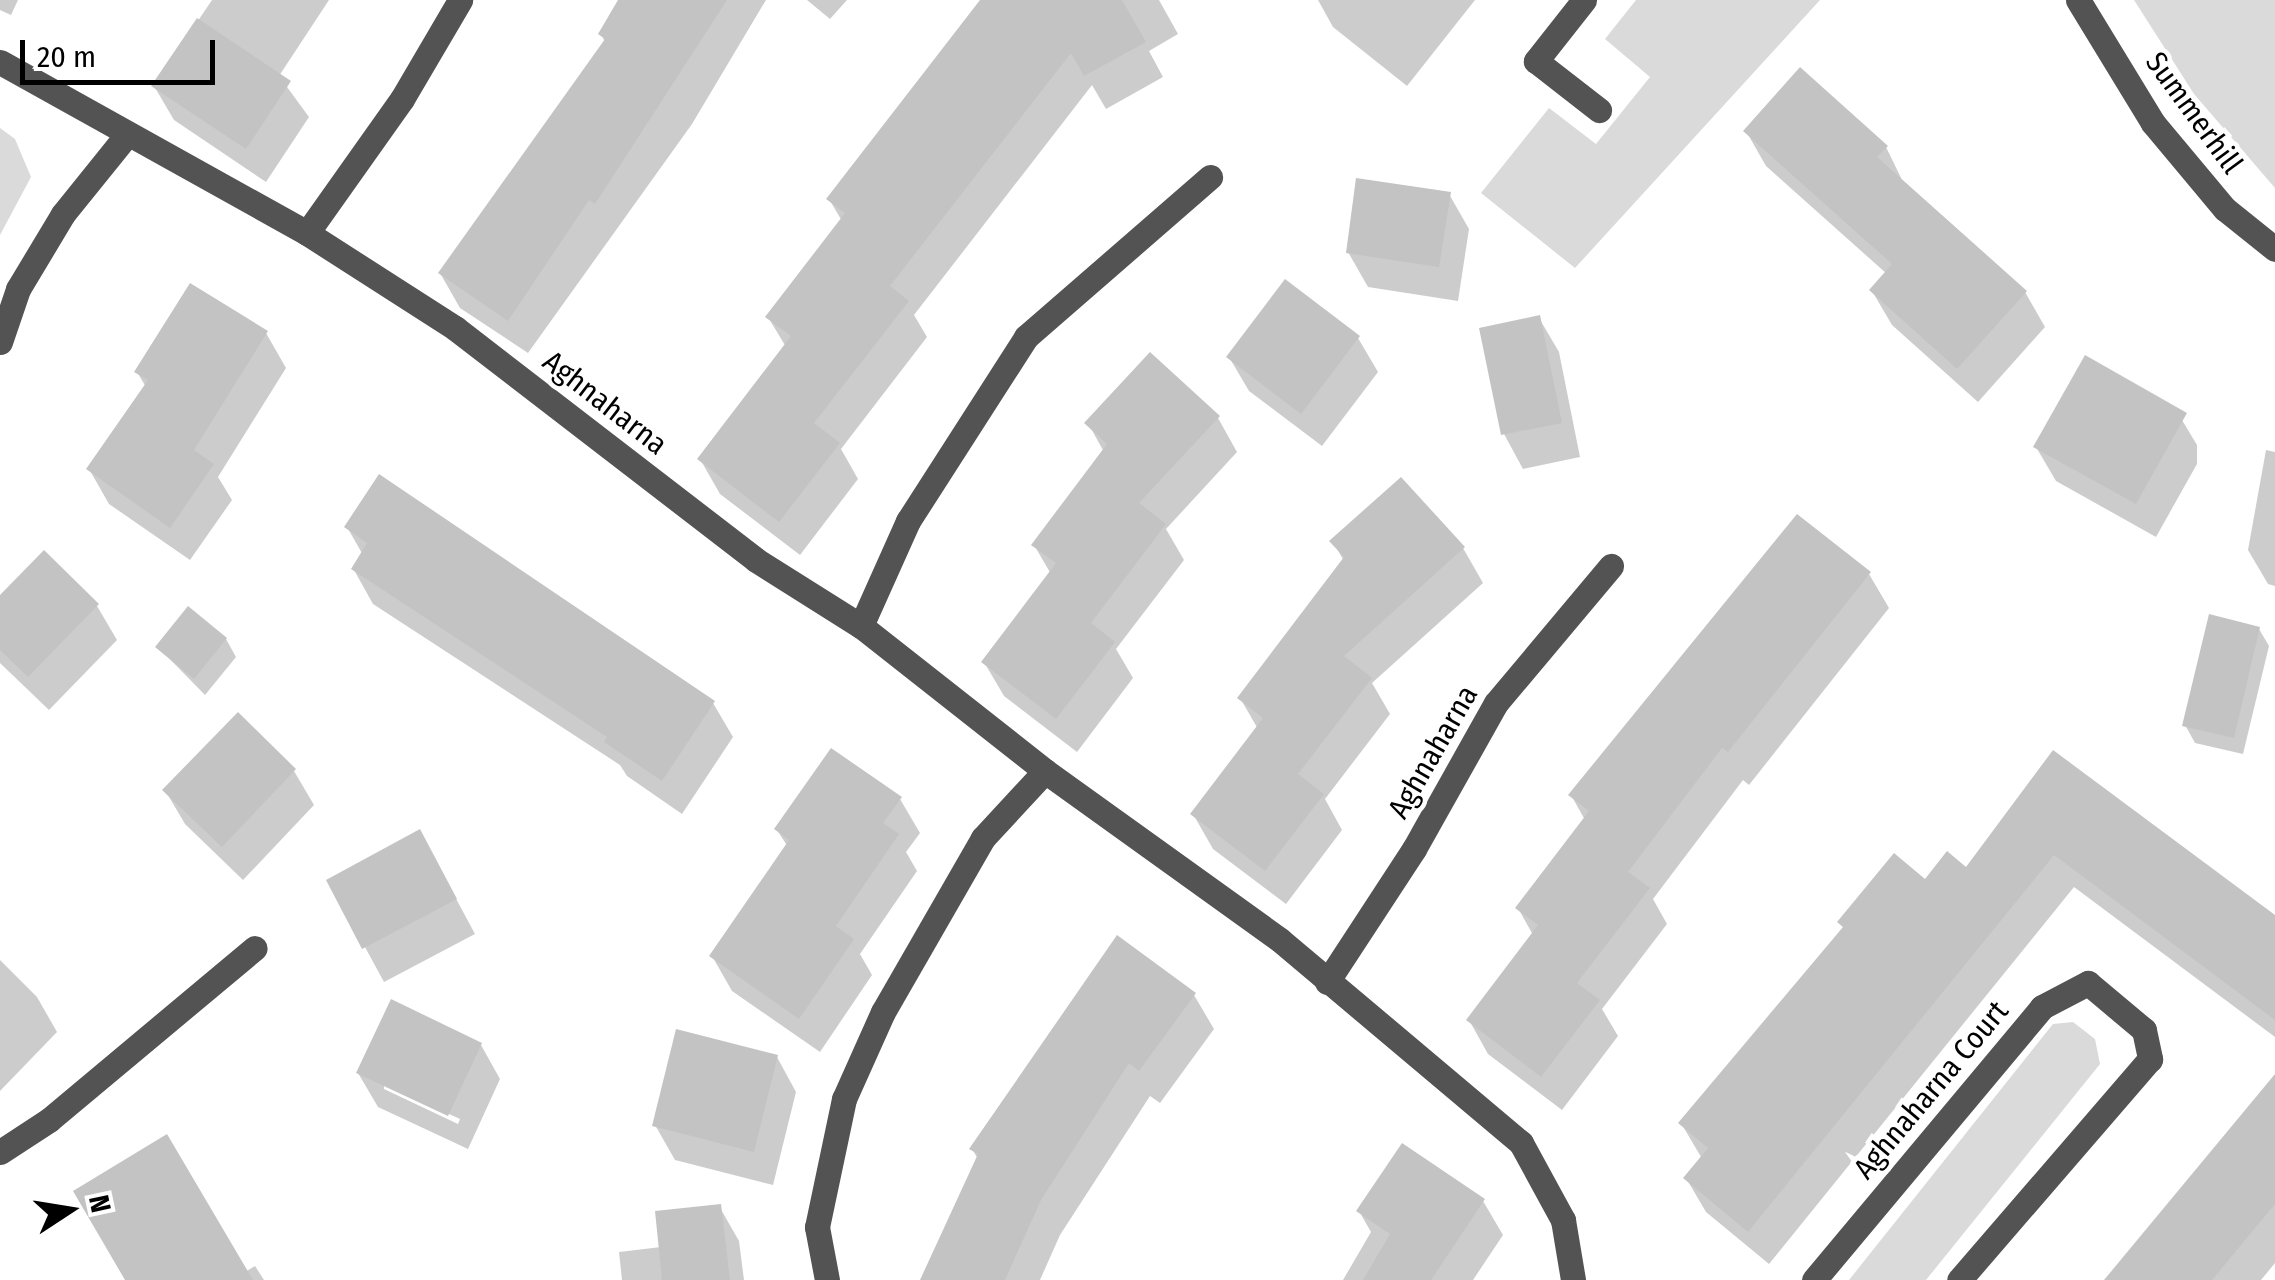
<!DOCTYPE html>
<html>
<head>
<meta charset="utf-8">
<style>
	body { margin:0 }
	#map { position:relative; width:2275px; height:1280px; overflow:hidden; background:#fff; font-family:"Fira Sans Condensed",sans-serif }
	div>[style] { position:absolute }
	.green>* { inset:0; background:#dadada }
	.shadow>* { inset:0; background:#0003 }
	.building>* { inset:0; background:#c3c3c3 }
	.minor>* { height:25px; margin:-12.5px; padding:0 12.5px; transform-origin:12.5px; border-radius:12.5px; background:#535353 }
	span { translate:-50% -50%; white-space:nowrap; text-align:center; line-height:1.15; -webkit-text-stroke:9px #fff; paint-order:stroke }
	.street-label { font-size:30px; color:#000 }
	.north { position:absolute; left:20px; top:1160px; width:100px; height:100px; -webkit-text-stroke:8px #fff; paint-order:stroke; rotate:78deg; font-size:28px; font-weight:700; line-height:40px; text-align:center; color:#000 }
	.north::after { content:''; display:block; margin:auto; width:35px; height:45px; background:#000; clip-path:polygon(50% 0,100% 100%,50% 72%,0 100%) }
	.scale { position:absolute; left:20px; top:40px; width:195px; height:45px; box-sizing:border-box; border:5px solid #000; border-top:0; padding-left:12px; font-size:30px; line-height:35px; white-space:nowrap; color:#000; -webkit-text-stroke:8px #fff; paint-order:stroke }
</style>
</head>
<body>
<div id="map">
	<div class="green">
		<div style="clip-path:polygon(1636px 0,1820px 0,1575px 268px,1481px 193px,1549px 108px,1596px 144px,1650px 77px,1605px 39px)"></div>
		<div style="clip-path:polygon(2134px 0,2275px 0,2275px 188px,2194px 94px)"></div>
		<div style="clip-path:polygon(0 128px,15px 139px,31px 177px,0 235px)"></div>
		<div style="clip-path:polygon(2073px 1022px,2095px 1039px,2100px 1064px,1926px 1280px,1849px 1280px,2053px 1024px)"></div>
	</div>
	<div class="shadow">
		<div style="clip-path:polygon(0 0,18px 0,11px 15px,0 10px)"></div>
		<div style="clip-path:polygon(212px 0,329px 0,279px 76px,309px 117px,266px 182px,174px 120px,154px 86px)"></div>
		<div style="clip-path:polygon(621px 0,766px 0,692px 124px,528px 353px,460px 308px,440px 273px,605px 42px,601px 34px)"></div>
		<div style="clip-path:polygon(807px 0,847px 0,830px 19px)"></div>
		<div style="clip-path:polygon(1013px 0,1159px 0,1178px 34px,1149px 51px,1163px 77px,1106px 109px,1092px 85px,914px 315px,927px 337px,841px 449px,858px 479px,800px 555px,720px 494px,700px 459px,786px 347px,768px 317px,842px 221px,829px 199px)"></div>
		<div style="clip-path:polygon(1318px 0,1475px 0,1407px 86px,1333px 27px)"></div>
		<div style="clip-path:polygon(1746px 131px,1886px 147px,1904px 184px,2025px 292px,2045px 327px,1978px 402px,1892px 325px,1872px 291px,1887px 274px,1766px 166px)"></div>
		<div style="clip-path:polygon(1449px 194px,1469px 229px,1458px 301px,1368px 287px,1348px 252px)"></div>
		<div style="clip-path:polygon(1539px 318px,1559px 352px,1580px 457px,1523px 469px,1504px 434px)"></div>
		<div style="clip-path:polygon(266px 333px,286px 368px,218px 477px,232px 500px,190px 560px,109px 504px,89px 469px,146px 387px,137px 372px)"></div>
		<div style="clip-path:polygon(1358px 338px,1378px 372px,1322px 446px,1249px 391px,1229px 357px)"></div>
		<div style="clip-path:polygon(2176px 410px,2197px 445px,2197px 464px,2156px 537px,2056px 481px,2036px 447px)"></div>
		<div style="clip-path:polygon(1218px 418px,1237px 452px,1166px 529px,1184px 560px,1116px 649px,1133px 678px,1077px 752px,1004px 696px,984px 662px,1051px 574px,1034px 545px,1104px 452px,1088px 423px)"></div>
		<div style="clip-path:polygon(2266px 450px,2275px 452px,2275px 586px,2268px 584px,2248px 550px)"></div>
		<div style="clip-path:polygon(347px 527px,713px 703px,733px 737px,682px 814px,627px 776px,620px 765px,373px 604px,354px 570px,363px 555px)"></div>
		<div style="clip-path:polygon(1333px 542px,1463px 548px,1483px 583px,1372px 683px,1390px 714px,1325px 799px,1342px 830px,1286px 904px,1213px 849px,1193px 814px,1258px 729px,1240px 698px,1344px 561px)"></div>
		<div style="clip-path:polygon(1869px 574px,1889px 608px,1749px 785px,1743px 780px,1653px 899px,1667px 924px,1602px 1009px,1618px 1036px,1562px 1110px,1488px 1054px,1469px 1020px,1533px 935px,1518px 908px,1585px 820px,1571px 795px)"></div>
		<div style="clip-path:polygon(0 599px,97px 606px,117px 640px,49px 710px,0 663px)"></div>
		<div style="clip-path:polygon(2259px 629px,2269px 646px,2243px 754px,2195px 743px,2185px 725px)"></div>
		<div style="clip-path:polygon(226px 639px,236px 657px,205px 695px,158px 647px)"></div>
		<div style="clip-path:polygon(2053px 754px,2275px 918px,2275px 1037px,2074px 887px,1769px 1264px,1706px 1212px,1686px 1178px,1701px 1157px,1681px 1123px,1844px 929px,1840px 922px,1967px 871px)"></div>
		<div style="clip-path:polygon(294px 771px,314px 805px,243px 880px,185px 824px,165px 790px)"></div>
		<div style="clip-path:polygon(900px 799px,920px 833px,906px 852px,917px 871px,860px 954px,872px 975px,820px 1052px,732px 991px,712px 956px,788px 847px,777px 830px)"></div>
		<div style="clip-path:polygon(439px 867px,475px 934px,384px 982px,329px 881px)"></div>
		<div style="clip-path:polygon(0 960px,37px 997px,57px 1032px,0 1091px)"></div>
		<div style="clip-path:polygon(1194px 995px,1214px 1029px,1160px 1103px,1150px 1096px,1060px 1235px,1040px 1280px,922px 1280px,978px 1159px,972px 1149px)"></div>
		<div style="clip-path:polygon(evenodd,481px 1045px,500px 1079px,468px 1149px,378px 1107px,358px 1073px,481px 1045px,384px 1084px,460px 1119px,458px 1124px,384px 1089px,384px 1084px)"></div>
		<div style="clip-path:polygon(777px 1057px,796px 1092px,773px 1185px,675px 1160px,655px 1125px)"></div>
		<div style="clip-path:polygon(2275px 1078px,2275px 1263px,2261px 1280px,2107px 1280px)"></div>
		<div style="clip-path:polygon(1483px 1201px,1503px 1235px,1473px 1280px,1343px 1280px,1371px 1232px,1359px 1211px)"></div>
		<div style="clip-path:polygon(719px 1206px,739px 1241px,744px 1280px,622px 1280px,619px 1252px,661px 1247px)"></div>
		<div style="clip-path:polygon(255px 1266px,264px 1280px,128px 1280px,245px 1272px)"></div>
	</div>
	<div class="building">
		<div style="clip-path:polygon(618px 0,727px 0,595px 204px,589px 200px,508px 321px,438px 273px,605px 39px,598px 34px)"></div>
		<div style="clip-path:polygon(980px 0,1122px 0,1146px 42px,1084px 76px,1071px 53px,890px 286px,909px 301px,814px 423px,840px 443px,779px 522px,697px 459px,791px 336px,765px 317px,845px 213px,826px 199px)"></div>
		<div style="clip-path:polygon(197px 18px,291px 81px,246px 149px,151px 86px)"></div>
		<div style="clip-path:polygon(1800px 67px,1888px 146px,1877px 157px,2027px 291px,1957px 369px,1869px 290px,1892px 264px,1743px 131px)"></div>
		<div style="clip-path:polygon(1356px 178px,1451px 192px,1439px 267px,1346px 253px)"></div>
		<div style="clip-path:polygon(1285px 279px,1360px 336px,1301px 414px,1226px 357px)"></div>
		<div style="clip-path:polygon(190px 283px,268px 331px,194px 450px,214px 464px,170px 528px,86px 469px,148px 380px,134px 372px)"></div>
		<div style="clip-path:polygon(1540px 315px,1562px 423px,1501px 435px,1479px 328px)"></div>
		<div style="clip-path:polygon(1150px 352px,1220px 416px,1139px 503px,1166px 524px,1091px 623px,1115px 642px,1056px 719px,981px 662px,1056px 563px,1031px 545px,1107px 444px,1084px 423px)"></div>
		<div style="clip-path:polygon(2085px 355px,2187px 413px,2136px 504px,2033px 447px)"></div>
		<div style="clip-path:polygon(379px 474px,715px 701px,662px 781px,604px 742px,607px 737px,351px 569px,367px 543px,344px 527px)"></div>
		<div style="clip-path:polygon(1401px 477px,1465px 547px,1344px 656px,1372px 678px,1298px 774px,1324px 794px,1265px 871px,1190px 814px,1263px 718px,1237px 698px,1344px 557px,1329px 541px)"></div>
		<div style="clip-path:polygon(1797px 514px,1871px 572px,1728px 752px,1722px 748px,1628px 872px,1650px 888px,1577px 983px,1600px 1000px,1541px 1077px,1466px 1020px,1538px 925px,1515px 908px,1589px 811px,1568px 795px)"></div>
		<div style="clip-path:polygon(44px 550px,99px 604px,28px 677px,0 650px,0 595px)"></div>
		<div style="clip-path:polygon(188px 606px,227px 638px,194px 679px,155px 647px)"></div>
		<div style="clip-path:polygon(2209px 614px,2260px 627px,2234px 738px,2182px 726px)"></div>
		<div style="clip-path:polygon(238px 712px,296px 769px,222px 847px,162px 790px)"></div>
		<div style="clip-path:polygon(831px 748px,902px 797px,883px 823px,899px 834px,836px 926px,854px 939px,799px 1019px,709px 956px,789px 840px,774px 829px)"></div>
		<div style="clip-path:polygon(2053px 750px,2275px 915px,2275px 1020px,2054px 855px,1748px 1232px,1683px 1178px,1708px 1148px,1678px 1123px,1843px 927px,1837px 922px,1894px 853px,1925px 879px,1947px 851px,1966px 867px)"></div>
		<div style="clip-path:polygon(420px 829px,457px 899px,362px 949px,326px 880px)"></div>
		<div style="clip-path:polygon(1117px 935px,1196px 993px,1139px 1071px,1129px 1063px,1041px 1200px,1005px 1280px,920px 1280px,978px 1154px,969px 1149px)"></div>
		<div style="clip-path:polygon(391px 999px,482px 1043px,448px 1116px,356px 1073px)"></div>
		<div style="clip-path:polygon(676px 1029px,778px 1055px,754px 1152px,652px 1126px)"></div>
		<div style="clip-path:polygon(2275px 1074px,2275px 1204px,2212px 1280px,2104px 1280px)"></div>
		<div style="clip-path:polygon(167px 1134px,253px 1280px,125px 1280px,73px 1191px)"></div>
		<div style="clip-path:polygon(1402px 1143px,1485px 1199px,1431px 1280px,1363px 1280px,1390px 1234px,1356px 1211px)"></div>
		<div style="clip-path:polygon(721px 1204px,730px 1280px,662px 1280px,655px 1211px)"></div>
	</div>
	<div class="minor">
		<div style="left:1584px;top:0;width:78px;rotate:128.2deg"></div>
		<div style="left:1536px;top:61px;width:80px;rotate:37.9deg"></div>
		<div style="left:2078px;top:0;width:144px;rotate:58.6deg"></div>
		<div style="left:2153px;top:123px;width:112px;rotate:50.1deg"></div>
		<div style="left:2225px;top:209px;width:64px;rotate:38.7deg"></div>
		<div style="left:0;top:62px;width:351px;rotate:29.1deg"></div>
		<div style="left:307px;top:233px;width:176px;rotate:32.7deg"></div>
		<div style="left:455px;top:328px;width:380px;rotate:37.6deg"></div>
		<div style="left:756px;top:560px;width:124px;rotate:32.2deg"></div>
		<div style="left:861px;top:626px;width:234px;rotate:38.2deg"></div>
		<div style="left:1045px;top:771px;width:289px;rotate:35.7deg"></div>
		<div style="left:1280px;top:940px;width:315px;rotate:40.1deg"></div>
		<div style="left:1521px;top:1143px;width:88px;rotate:61.4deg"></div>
		<div style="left:1563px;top:1220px;width:61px;rotate:80.5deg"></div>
		<div style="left:307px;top:233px;width:164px;rotate:-54.7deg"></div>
		<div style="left:402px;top:99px;width:115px;rotate:-59.6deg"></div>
		<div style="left:0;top:342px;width:56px;rotate:-71.2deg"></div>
		<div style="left:18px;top:289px;width:87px;rotate:-59deg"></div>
		<div style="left:63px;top:214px;width:100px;rotate:-51.1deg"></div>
		<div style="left:861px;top:626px;width:115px;rotate:-65.9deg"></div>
		<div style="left:908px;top:521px;width:219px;rotate:-57.3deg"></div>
		<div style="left:1026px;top:337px;width:244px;rotate:-41deg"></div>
		<div style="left:1327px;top:982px;width:159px;rotate:-56.8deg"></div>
		<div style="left:1414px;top:849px;width:167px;rotate:-60.7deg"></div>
		<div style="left:1496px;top:703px;width:179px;rotate:-50deg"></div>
		<div style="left:0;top:1152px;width:59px;rotate:-33.1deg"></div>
		<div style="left:49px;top:1120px;width:268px;rotate:-39.9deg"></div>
		<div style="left:827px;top:1280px;width:54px;rotate:-100.7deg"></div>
		<div style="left:817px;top:1227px;width:131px;rotate:-78.1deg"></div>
		<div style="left:844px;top:1099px;width:95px;rotate:-65.9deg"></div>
		<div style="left:883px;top:1012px;width:201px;rotate:-60.1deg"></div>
		<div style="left:983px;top:838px;width:91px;rotate:-47.2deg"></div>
		<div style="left:1814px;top:1280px;width:356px;rotate:-50.1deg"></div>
		<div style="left:2042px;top:1007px;width:52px;rotate:-27.6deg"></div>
		<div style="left:2088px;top:983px;width:73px;rotate:40deg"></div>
		<div style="left:2144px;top:1030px;width:30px;rotate:78deg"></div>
		<div style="left:2150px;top:1059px;width:292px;rotate:130.8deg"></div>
	</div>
	<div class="street-label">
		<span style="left:2194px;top:113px;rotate:54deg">Summerhill</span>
		<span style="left:605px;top:403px;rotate:38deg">Aghnaharna</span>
		<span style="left:1433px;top:752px;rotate:-60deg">Aghnaharna</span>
		<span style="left:1931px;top:1090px;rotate:-50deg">Aghnaharna Court</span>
	</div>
	<div class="north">N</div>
	<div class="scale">20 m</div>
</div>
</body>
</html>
